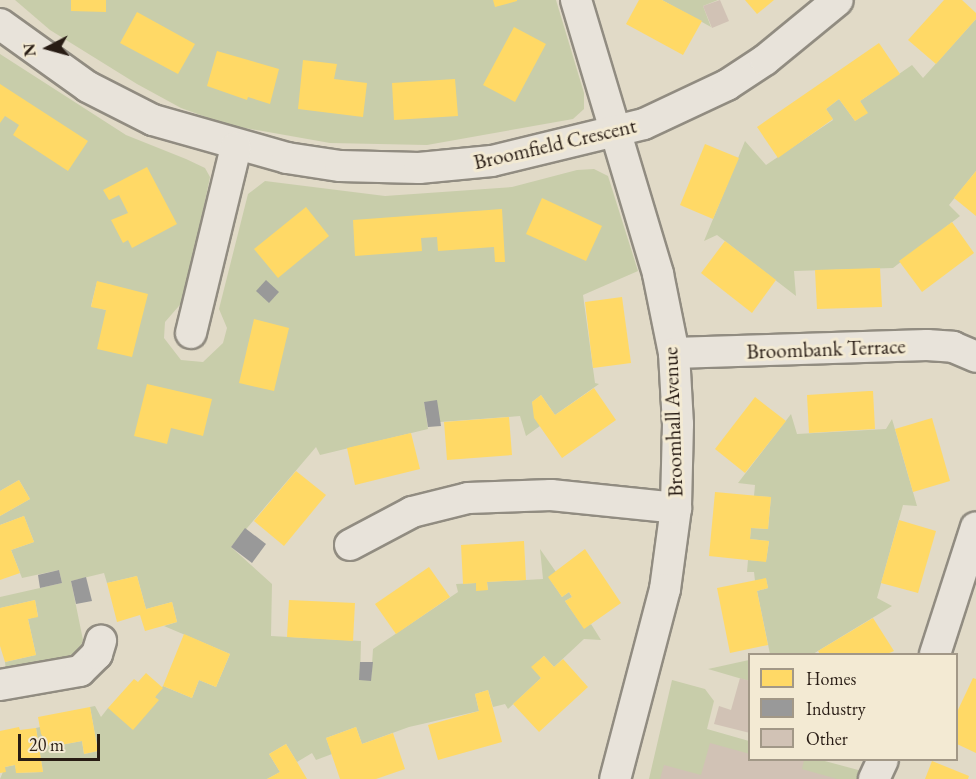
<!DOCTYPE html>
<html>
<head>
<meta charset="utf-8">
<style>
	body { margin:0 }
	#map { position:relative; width:976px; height:779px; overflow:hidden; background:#e1dac7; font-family:"EB Garamond",serif }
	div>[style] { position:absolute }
	.green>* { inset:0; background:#c8cdaa }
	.homes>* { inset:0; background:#ffd966 }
	.industry>* { inset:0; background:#999 }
	.building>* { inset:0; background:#d1c2b5 }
	.roads { filter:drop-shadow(2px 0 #918c81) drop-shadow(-2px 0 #918c81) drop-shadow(0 2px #918c81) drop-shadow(0 -2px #918c81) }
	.street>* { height:30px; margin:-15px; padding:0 15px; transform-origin:15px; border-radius:15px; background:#e8e3da }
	span { translate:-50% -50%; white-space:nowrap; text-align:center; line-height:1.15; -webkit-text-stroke:6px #f3ead3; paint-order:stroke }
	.street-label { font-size:21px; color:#281c14 }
	.legend { position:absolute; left:748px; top:653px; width:210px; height:108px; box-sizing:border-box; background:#f3ead3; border:2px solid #a29887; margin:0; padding:8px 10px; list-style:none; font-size:18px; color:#281c14 }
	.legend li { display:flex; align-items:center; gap:12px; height:30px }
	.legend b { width:30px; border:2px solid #a29887 }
	.north { position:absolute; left:18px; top:18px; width:60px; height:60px; -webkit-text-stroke:4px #f3ead3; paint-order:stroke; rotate:264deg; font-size:16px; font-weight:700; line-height:24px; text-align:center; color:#281c14 }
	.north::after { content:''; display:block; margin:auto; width:21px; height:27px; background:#281c14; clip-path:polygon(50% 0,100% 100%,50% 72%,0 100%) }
	.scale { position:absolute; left:18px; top:734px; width:82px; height:27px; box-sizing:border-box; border:3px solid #281c14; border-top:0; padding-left:8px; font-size:18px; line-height:21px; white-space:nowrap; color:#281c14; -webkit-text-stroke:4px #f3ead3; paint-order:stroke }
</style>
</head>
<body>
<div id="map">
	<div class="green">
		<div style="clip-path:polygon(15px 0,556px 0,584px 93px,584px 109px,573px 119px,427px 145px,330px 143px,228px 125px,181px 108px,137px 84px,50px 30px)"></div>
		<div style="clip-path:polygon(662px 0,718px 0,703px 6px,711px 27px)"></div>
		<div style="clip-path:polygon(976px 19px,976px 171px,949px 205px,960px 216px,893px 268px,794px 271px,796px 296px,717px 235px,704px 241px,745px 141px,766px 165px,833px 120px,826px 109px,839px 99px,855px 121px,867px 113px,860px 101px,912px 65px,923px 78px)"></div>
		<div style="clip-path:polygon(evenodd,0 54px,126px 135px,186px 159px,205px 168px,210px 177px,185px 299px,165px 322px,164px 338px,181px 360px,203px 362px,223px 343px,227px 328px,219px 309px,248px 194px,265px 181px,385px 196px,512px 187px,577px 170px,594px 169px,608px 176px,638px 271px,583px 295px,595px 383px,599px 384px,555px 415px,541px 395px,532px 402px,540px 426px,526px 436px,520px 416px,440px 422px,424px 402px,428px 429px,320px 455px,316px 447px,231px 547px,272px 584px,271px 636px,361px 641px,360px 680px,371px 680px,373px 649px,458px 592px,456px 584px,476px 583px,476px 590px,488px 590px,487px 582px,543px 579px,540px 549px,556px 572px,549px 578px,562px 597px,569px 592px,572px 597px,565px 601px,584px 628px,591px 624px,601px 640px,584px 639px,554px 667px,544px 656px,532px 667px,541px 678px,508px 709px,505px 704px,493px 707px,488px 690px,475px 694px,479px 711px,409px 727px,362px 744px,356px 727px,326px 738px,332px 754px,316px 760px,312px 753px,297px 762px,286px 744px,269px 754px,280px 772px,267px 779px,0 779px,5px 767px,15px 765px,17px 773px,43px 772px,36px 728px,40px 727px,50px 747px,82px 741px,84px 754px,98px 751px,90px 707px,95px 706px,101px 717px,108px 708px,155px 697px,163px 686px,192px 698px,199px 680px,216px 687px,230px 654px,164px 626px,177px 622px,172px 602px,146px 609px,137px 576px,107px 583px,104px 573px,71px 581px,83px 640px,77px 657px,6px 670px,5px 662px,36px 655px,28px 619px,38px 616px,35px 600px,0 608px,0 597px,62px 583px,59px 570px,22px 578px,11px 550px,34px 542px,24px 516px,0 525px,0 516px,30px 499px,19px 480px,0 491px,0 54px,97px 282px,112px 285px,106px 310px,91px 306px,97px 282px)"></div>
		<div style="clip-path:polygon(791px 414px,797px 434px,886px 429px,892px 419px,917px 506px,903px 505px,877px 598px,892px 606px,813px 654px,770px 654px,757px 591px,768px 588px,766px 579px,755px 581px,754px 572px,747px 572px,748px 560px,766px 561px,769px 541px,750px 539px,751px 528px,768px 529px,771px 497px,754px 496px,755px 485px,738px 483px)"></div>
		<div style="clip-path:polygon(749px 660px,749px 681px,708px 669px)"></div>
		<div style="clip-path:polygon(672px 680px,705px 689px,714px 701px,707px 729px,749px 741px,750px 760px,821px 760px,862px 771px,859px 779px,649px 779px)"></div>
	</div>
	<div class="homes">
		<div style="clip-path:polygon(71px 0,106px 0,106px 12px,71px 11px)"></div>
		<div style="clip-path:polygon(493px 0,517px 0,517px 1px,495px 7px)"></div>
		<div style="clip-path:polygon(639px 0,662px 0,702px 21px,683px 55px,626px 24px)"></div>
		<div style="clip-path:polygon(745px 0,774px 0,757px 14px)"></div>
		<div style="clip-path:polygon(944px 0,962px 0,976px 13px,976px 19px,936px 64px,908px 40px)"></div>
		<div style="clip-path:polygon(137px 12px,195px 44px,178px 74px,120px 43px)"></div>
		<div style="clip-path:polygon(514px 27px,546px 44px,515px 102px,483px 85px)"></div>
		<div style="clip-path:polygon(879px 43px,900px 74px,860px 101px,868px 113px,855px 121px,839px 99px,826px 109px,833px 119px,778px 158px,757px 127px)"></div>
		<div style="clip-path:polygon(217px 51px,279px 69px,270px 104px,248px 97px,247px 100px,207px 86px)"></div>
		<div style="clip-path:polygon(303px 60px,337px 64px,334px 79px,367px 83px,363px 117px,298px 109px)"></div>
		<div style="clip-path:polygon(455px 79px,458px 116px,394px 120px,392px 83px)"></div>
		<div style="clip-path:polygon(0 84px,88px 141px,68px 171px,13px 135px,19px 125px,5px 116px,0 123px)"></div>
		<div style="clip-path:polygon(705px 144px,739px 158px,713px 219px,680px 205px)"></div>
		<div style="clip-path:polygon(147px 167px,177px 224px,132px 248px,128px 240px,123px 243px,111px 220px,128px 213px,119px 195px,109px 200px,103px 190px)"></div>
		<div style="clip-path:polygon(976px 171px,976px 216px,954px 198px)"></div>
		<div style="clip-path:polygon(542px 198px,602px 226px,586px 261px,526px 234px)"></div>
		<div style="clip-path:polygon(306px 207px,329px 236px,278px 278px,254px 249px)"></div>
		<div style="clip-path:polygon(502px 209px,505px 262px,495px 262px,494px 247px,438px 251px,437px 237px,421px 238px,422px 251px,355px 256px,353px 220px)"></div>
		<div style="clip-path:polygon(952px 222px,974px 253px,922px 292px,899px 261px)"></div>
		<div style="clip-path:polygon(725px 241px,776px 280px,752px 313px,701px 273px)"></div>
		<div style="clip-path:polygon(880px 268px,882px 307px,817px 309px,815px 270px)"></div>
		<div style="clip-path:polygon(97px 281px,148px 294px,132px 357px,97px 349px,106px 310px,91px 307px)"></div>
		<div style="clip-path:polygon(622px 297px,631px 363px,593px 368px,585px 302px)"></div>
		<div style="clip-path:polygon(254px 319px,289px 328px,274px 391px,239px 383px)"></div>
		<div style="clip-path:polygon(147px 384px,212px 399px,203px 436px,171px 428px,167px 444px,134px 436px)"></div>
		<div style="clip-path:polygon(594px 388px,616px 420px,562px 458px,534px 418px,532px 402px,541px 395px,555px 415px)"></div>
		<div style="clip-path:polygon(869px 391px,873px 391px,875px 429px,809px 433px,807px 395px)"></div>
		<div style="clip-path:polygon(755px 397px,786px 421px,745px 473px,715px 449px)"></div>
		<div style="clip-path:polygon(509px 417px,512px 455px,447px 460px,444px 422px)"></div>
		<div style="clip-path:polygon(932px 418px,950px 481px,913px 492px,895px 429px)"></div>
		<div style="clip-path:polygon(411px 433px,420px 469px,355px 485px,347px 448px)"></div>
		<div style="clip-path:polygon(296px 471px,326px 495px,284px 546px,254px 521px)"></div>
		<div style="clip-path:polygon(19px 480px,30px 499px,0 516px,0 491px)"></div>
		<div style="clip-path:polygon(715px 492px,771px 497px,768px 529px,751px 528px,750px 539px,769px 541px,766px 562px,709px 556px)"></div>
		<div style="clip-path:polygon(24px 516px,34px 542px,11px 550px,20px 573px,0 580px,0 525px)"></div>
		<div style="clip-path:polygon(899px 520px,936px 531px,918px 593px,881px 583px)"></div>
		<div style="clip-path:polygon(524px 541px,526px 580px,487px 582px,488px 590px,476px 591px,476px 583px,463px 584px,461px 545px)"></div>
		<div style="clip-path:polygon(585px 549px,621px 603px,584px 629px,565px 601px,572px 597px,569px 592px,562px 597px,548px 577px)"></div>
		<div style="clip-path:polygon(429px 567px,450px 597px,396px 634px,375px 604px)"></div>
		<div style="clip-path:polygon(137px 576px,146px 609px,172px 602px,177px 622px,145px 631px,140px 615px,117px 622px,107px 583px)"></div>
		<div style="clip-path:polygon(766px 578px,768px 588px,757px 591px,768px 645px,730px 653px,717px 588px)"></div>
		<div style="clip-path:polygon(35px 600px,38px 617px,28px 619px,36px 655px,5px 662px,0 646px,0 608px)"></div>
		<div style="clip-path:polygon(289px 600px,355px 603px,353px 641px,287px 637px)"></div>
		<div style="clip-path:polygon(873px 618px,894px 651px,887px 654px,820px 654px,818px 651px)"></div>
		<div style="clip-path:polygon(184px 634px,230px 654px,216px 687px,199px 680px,192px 698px,163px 686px)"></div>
		<div style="clip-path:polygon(544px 656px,554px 667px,563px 659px,588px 687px,539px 732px,513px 704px,541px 678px,531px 667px)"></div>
		<div style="clip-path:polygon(146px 673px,163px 688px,155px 697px,159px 700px,133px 730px,108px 708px,134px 679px,138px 682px)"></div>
		<div style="clip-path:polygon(973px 678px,976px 679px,976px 753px,957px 744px,957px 712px)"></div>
		<div style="clip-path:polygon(488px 690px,502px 742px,438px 760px,428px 725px,479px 711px,475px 694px)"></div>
		<div style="clip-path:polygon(90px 707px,98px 751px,84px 754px,82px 741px,50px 747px,41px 734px,38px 717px)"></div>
		<div style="clip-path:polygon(19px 727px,20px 730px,36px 728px,43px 772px,16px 773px,15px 765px,5px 767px,6px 772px,0 773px,0 731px)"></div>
		<div style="clip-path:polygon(356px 727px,362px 744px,393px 733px,405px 769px,376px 779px,340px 779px,326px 738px)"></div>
		<div style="clip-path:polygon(286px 744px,297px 762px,307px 779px,267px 779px,280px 772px,269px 754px)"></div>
		<div style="clip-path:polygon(932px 761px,969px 776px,968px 779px,925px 779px)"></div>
	</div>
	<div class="industry">
		<div style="clip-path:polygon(266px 280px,279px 292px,269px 303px,256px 291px)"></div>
		<div style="clip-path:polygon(437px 400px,441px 426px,428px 427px,424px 402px)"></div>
		<div style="clip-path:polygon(245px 528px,266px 544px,252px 563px,231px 547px)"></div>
		<div style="clip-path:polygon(59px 570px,62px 583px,40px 588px,38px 575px)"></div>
		<div style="clip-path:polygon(86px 577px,92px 601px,76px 604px,71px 581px)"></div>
		<div style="clip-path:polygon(360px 662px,373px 662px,371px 681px,359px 680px)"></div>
	</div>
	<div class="building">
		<div style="clip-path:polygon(720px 0,729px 21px,712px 28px,703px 6px)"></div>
		<div style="clip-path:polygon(740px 678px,750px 681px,750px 733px,714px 724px,719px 706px,731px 710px)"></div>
		<div style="clip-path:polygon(710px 743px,750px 754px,750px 760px,804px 760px,802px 769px,837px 779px,660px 779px,664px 765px,701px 775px)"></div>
	</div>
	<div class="roads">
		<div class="street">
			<div style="left:576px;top:0;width:286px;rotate:73.3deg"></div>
			<div style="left:658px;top:274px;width:81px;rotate:78.6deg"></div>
			<div style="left:674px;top:353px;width:71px;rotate:86.8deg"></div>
			<div style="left:678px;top:424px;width:84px;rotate:91.4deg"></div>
			<div style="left:676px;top:508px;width:82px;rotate:97.7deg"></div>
			<div style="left:665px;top:589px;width:196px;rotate:104.7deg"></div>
			<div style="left:0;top:24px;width:108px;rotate:35.6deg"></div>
			<div style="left:88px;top:87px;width:73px;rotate:26.9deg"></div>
			<div style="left:153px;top:120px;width:139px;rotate:15.8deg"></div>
			<div style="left:287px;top:158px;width:54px;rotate:8.6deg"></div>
			<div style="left:340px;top:166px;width:79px;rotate:1.5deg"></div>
			<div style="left:419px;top:168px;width:73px;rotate:-5.5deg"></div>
			<div style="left:492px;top:161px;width:156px;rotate:-13.7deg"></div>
			<div style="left:644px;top:124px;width:92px;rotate:-25.2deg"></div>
			<div style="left:727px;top:85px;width:45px;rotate:-33.3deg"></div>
			<div style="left:765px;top:60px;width:94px;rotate:-39.4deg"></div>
			<div style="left:191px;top:333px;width:191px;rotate:-76.4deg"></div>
			<div style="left:674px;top:353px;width:253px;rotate:-1.8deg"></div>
			<div style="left:927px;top:345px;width:26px;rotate:4deg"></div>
			<div style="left:953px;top:347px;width:25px;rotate:23deg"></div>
			<div style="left:350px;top:545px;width:70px;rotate:-28deg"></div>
			<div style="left:412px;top:512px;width:58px;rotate:-14deg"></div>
			<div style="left:468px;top:498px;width:83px;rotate:-2.1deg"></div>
			<div style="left:551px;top:495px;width:126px;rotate:5.9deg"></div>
			<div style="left:935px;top:654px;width:133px;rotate:-72.1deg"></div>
			<div style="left:0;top:685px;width:81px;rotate:-9.9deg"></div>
			<div style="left:80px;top:671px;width:24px;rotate:-45deg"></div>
			<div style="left:97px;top:654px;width:14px;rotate:-73deg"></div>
			<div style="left:874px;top:779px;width:21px;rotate:-65deg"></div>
		</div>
	</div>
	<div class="street-label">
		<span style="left:555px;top:144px;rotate:-13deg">Broomfield Crescent</span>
		<span style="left:826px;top:349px;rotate:-2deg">Broombank Terrace</span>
		<span style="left:673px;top:422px;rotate:-92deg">Broomhall Avenue</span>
	</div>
	<ul class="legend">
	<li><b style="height:16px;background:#ffd966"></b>Homes</li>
	<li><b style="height:16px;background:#999"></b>Industry</li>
	<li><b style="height:16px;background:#d1c2b5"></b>Other</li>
	</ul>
	<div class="north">N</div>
	<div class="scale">20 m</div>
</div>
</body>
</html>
